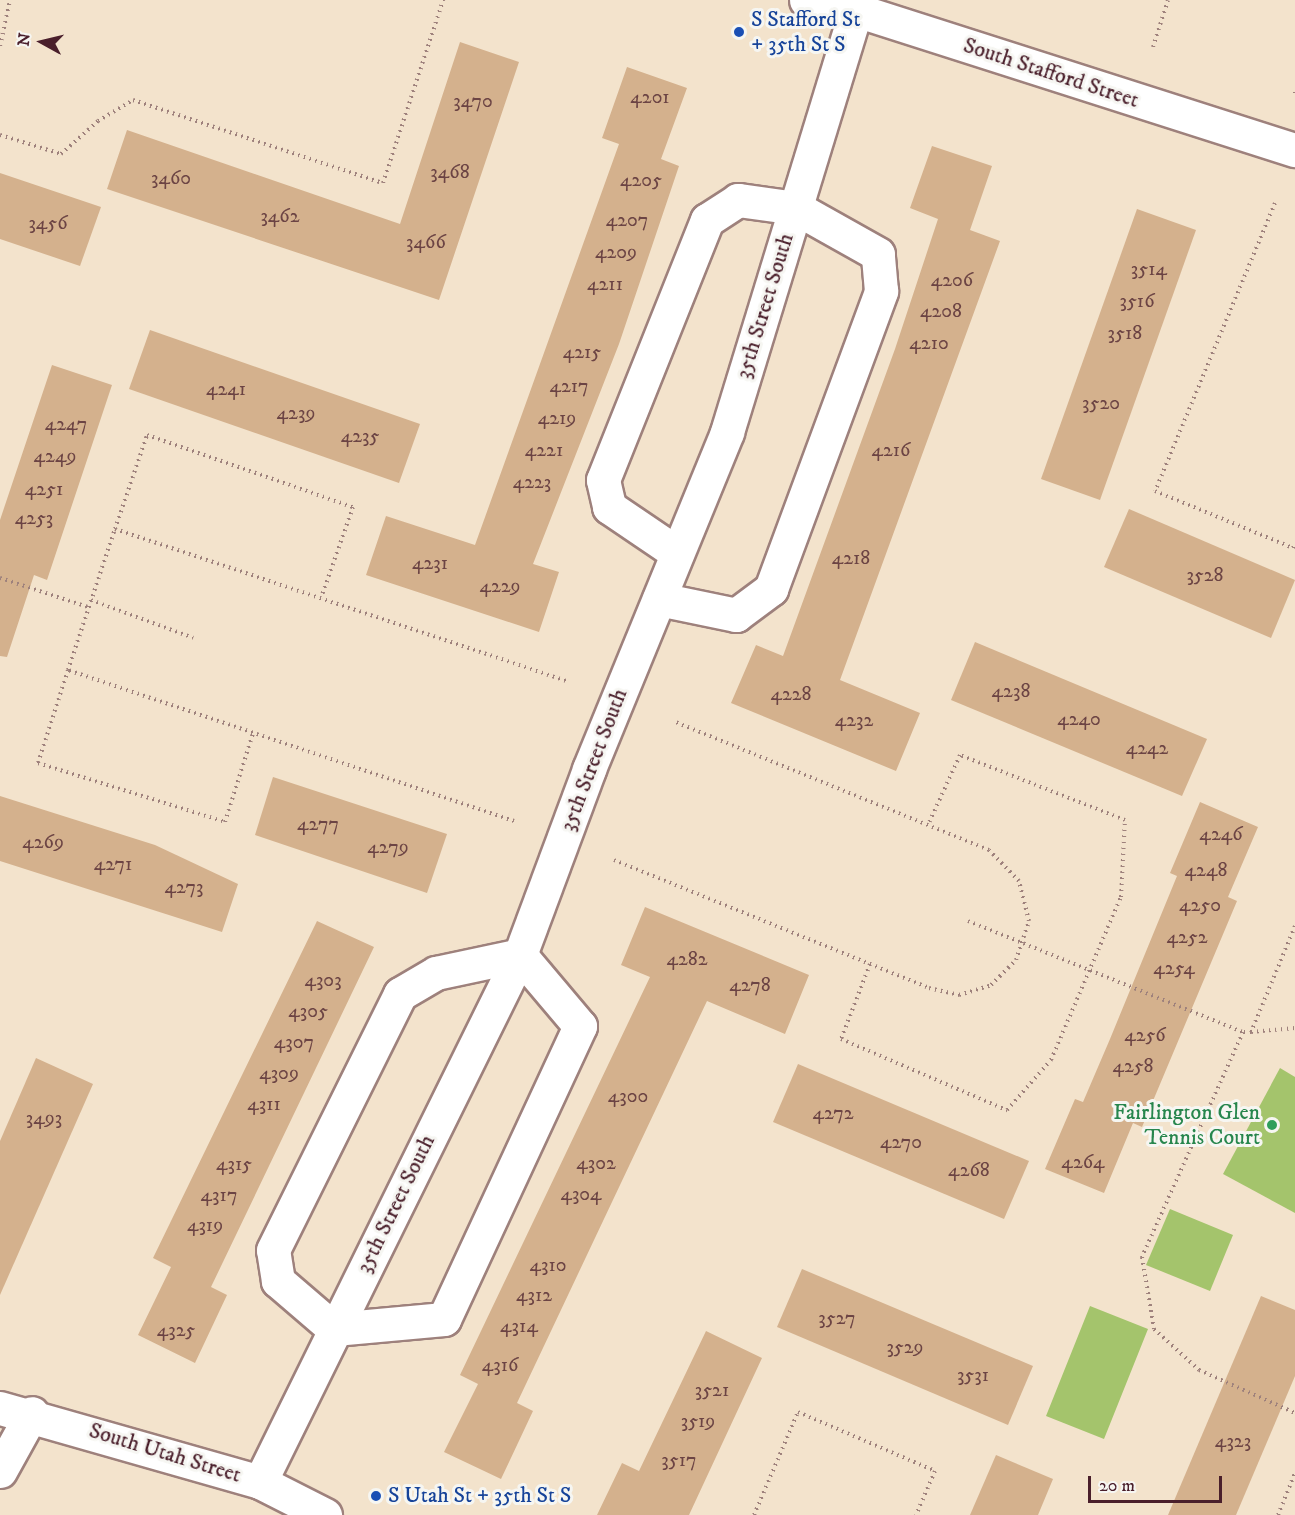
<!DOCTYPE html>
<html>
<head>
<meta charset="utf-8">
<style>
	body { margin:0 }
	#map { position:relative; width:1295px; height:1515px; overflow:hidden; background:#f3e3cc; font-family:"IM FELL DW Pica",serif }
	div>[style] { position:absolute }
	.green>* { inset:0; background:#a4c46c }
	.building>* { inset:0; background:#d4b18d }
	.path>* { height:4px; margin-top:-2px; transform-origin:0; background:repeating-linear-gradient(90deg,#9e817c 0 1.5px,transparent 0 6px) }
	.roads { filter:drop-shadow(2px 0 #9e817c) drop-shadow(-2px 0 #9e817c) drop-shadow(0 2px #9e817c) drop-shadow(0 -2px #9e817c) }
	.minor>* { height:33px; margin:-16.5px; padding:0 16.5px; transform-origin:16.5px; border-radius:16.5px; background:#fff }
	.dots>* { width:16px; height:16px; translate:-50% -50%; box-sizing:border-box; border:3px solid #f6f6f2; border-radius:50% }
	span { translate:-50% -50%; white-space:nowrap; text-align:center; line-height:1.15; -webkit-text-stroke:6px #f6f6f2; paint-order:stroke }
	.number-label { font-size:20px; color:#6c4444 }
	.number-label span { -webkit-text-stroke-width:0 }
	.transit-label { font-size:22px; color:#164399 }
	.left { translate:0 -50%; text-align:left }
	.street-label { font-size:22px; color:#4a1f2b }
	.leisure-label { font-size:22px; color:#27864d }
	.right { translate:-100% -50%; text-align:right }
	.north { position:absolute; left:12px; top:12px; width:60px; height:60px; -webkit-text-stroke:4px #f6f6f2; paint-order:stroke; rotate:278deg; font-size:16px; font-weight:700; line-height:24px; text-align:center; color:#4a1f2b }
	.north::after { content:''; display:block; margin:auto; width:21px; height:27px; background:#4a1f2b; clip-path:polygon(50% 0,100% 100%,50% 72%,0 100%) }
	.scale { position:absolute; left:1088px; top:1476px; width:134px; height:27px; box-sizing:border-box; border:3px solid #4a1f2b; border-top:0; padding-left:8px; font-size:18px; line-height:21px; white-space:nowrap; color:#4a1f2b; -webkit-text-stroke:4px #f6f6f2; paint-order:stroke }
</style>
</head>
<body>
<div id="map">
	<div class="green">
		<div style="clip-path:polygon(1280px 1068px,1295px 1077px,1295px 1213px,1223px 1174px)"></div>
		<div style="clip-path:polygon(1170px 1209px,1233px 1235px,1210px 1291px,1146px 1265px)"></div>
		<div style="clip-path:polygon(1090px 1306px,1148px 1329px,1104px 1439px,1046px 1416px)"></div>
	</div>
	<div class="building">
		<div style="clip-path:polygon(460px 42px,519px 62px,439px 300px,107px 189px,127px 130px,400px 224px)"></div>
		<div style="clip-path:polygon(627px 67px,687px 88px,661px 159px,679px 166px,619px 344px,533px 564px,559px 572px,539px 632px,366px 575px,386px 516px,475px 545px,619px 144px,602px 138px)"></div>
		<div style="clip-path:polygon(932px 146px,992px 166px,970px 230px,1000px 241px,840px 680px,920px 713px,896px 771px,731px 703px,756px 645px,783px 656px,895px 349px,938px 219px,910px 208px)"></div>
		<div style="clip-path:polygon(0 173px,101px 207px,80px 266px,0 239px)"></div>
		<div style="clip-path:polygon(1137px 209px,1196px 230px,1100px 500px,1041px 479px)"></div>
		<div style="clip-path:polygon(150px 330px,420px 424px,399px 483px,129px 389px)"></div>
		<div style="clip-path:polygon(52px 365px,112px 385px,47px 580px,34px 575px,7px 657px,0 656px,0 520px)"></div>
		<div style="clip-path:polygon(1129px 509px,1295px 580px,1271px 638px,1104px 567px)"></div>
		<div style="clip-path:polygon(975px 642px,1207px 739px,1182px 796px,951px 700px)"></div>
		<div style="clip-path:polygon(273px 777px,447px 834px,427px 893px,255px 835px)"></div>
		<div style="clip-path:polygon(0 796px,155px 845px,238px 884px,222px 932px,0 861px)"></div>
		<div style="clip-path:polygon(1200px 802px,1258px 827px,1228px 897px,1237px 901px,1142px 1127px,1133px 1123px,1104px 1193px,1045px 1169px,1075px 1099px,1083px 1102px,1110px 1039px,1177px 876px,1170px 873px)"></div>
		<div style="clip-path:polygon(645px 907px,809px 975px,785px 1034px,707px 1001px,517px 1403px,533px 1411px,501px 1479px,444px 1452px,478px 1384px,460px 1375px,650px 977px,621px 965px)"></div>
		<div style="clip-path:polygon(317px 921px,374px 947px,211px 1287px,227px 1295px,195px 1363px,138px 1335px,171px 1267px,153px 1258px)"></div>
		<div style="clip-path:polygon(36px 1058px,93px 1084px,0 1295px,0 1141px)"></div>
		<div style="clip-path:polygon(798px 1064px,1029px 1161px,1004px 1219px,773px 1122px)"></div>
		<div style="clip-path:polygon(802px 1269px,1033px 1366px,1008px 1425px,777px 1327px)"></div>
		<div style="clip-path:polygon(1261px 1296px,1295px 1310px,1295px 1376px,1236px 1515px,1168px 1515px)"></div>
		<div style="clip-path:polygon(706px 1331px,762px 1358px,689px 1515px,597px 1515px,622px 1463px,639px 1471px)"></div>
		<div style="clip-path:polygon(996px 1455px,1053px 1479px,1038px 1515px,970px 1515px)"></div>
	</div>
	<div class="path">
		<div style="left:0;top:46px;width:47px;rotate:-77.7deg"></div>
		<div style="left:1153px;top:47px;width:49px;rotate:-72.3deg"></div>
		<div style="left:1295px;top:93px;width:1px;rotate:-90deg"></div>
		<div style="left:0;top:135px;width:64px;rotate:17.3deg"></div>
		<div style="left:61px;top:154px;width:50px;rotate:-41.7deg"></div>
		<div style="left:98px;top:121px;width:41px;rotate:-31deg"></div>
		<div style="left:133px;top:100px;width:263px;rotate:18.4deg"></div>
		<div style="left:383px;top:183px;width:193px;rotate:-71.8deg"></div>
		<div style="left:1275px;top:203px;width:312px;rotate:112.6deg"></div>
		<div style="left:1155px;top:491px;width:149px;rotate:22.4deg"></div>
		<div style="left:1293px;top:548px;width:5px;rotate:-68deg"></div>
		<div style="left:115px;top:529px;width:99px;rotate:-71.2deg"></div>
		<div style="left:147px;top:435px;width:218px;rotate:19.3deg"></div>
		<div style="left:353px;top:507px;width:96px;rotate:109.4deg"></div>
		<div style="left:0;top:578px;width:93px;rotate:18.2deg"></div>
		<div style="left:91px;top:600px;width:109px;rotate:20.4deg"></div>
		<div style="left:68px;top:670px;width:98px;rotate:107.9deg"></div>
		<div style="left:38px;top:763px;width:196px;rotate:17.5deg"></div>
		<div style="left:225px;top:822px;width:93px;rotate:-72.5deg"></div>
		<div style="left:514px;top:821px;width:471px;rotate:-161.3deg"></div>
		<div style="left:68px;top:670px;width:149px;rotate:-71.6deg"></div>
		<div style="left:115px;top:529px;width:479px;rotate:18.6deg"></div>
		<div style="left:614px;top:860px;width:340px;rotate:22.1deg"></div>
		<div style="left:929px;top:988px;width:31px;rotate:13deg"></div>
		<div style="left:959px;top:995px;width:34px;rotate:-17deg"></div>
		<div style="left:991px;top:985px;width:35px;rotate:-45deg"></div>
		<div style="left:1016px;top:960px;width:41px;rotate:-71.6deg"></div>
		<div style="left:1029px;top:921px;width:41px;rotate:-104deg"></div>
		<div style="left:1019px;top:881px;width:43px;rotate:-134.1deg"></div>
		<div style="left:989px;top:850px;width:341px;rotate:-157.8deg"></div>
		<div style="left:968px;top:921px;width:297px;rotate:22deg"></div>
		<div style="left:1295px;top:926px;width:115px;rotate:112.5deg"></div>
		<div style="left:1251px;top:1032px;width:44px;rotate:-5.2deg"></div>
		<div style="left:870px;top:964px;width:80px;rotate:111.1deg"></div>
		<div style="left:841px;top:1039px;width:181px;rotate:23.2deg"></div>
		<div style="left:1007px;top:1110px;width:67px;rotate:-48.7deg"></div>
		<div style="left:1051px;top:1060px;width:177px;rotate:-66.8deg"></div>
		<div style="left:1121px;top:897px;width:77px;rotate:-87deg"></div>
		<div style="left:1125px;top:820px;width:177px;rotate:-158.5deg"></div>
		<div style="left:960px;top:755px;width:77px;rotate:114.6deg"></div>
		<div style="left:1251px;top:1032px;width:8px;rotate:180deg"></div>
		<div style="left:1243px;top:1032px;width:247px;rotate:114.2deg"></div>
		<div style="left:1142px;top:1257px;width:73px;rotate:80.5deg"></div>
		<div style="left:1154px;top:1329px;width:61px;rotate:42.3deg"></div>
		<div style="left:1199px;top:1370px;width:105px;rotate:24.1deg"></div>
		<div style="left:754px;top:1515px;width:112px;rotate:-66.9deg"></div>
		<div style="left:798px;top:1412px;width:149px;rotate:23.3deg"></div>
		<div style="left:935px;top:1471px;width:48px;rotate:113.4deg"></div>
		<div style="left:1278px;top:1515px;width:45px;rotate:-68deg"></div>
	</div>
	<div class="roads">
		<div class="minor">
			<div style="left:806px;top:0;width:51px;rotate:11.3deg"></div>
			<div style="left:856px;top:10px;width:461px;rotate:17.7deg"></div>
			<div style="left:659px;top:599px;width:79px;rotate:11.7deg"></div>
			<div style="left:736px;top:615px;width:44px;rotate:-36.6deg"></div>
			<div style="left:771px;top:589px;width:318px;rotate:-69.7deg"></div>
			<div style="left:881px;top:291px;width:37px;rotate:-95deg"></div>
			<div style="left:878px;top:254px;width:94px;rotate:-150.7deg"></div>
			<div style="left:796px;top:208px;width:59px;rotate:-172.1deg"></div>
			<div style="left:738px;top:200px;width:37px;rotate:147deg"></div>
			<div style="left:707px;top:220px;width:280px;rotate:111.8deg"></div>
			<div style="left:603px;top:480px;width:28px;rotate:77deg"></div>
			<div style="left:609px;top:507px;width:82px;rotate:34.1deg"></div>
			<div style="left:520px;top:955px;width:93px;rotate:49.8deg"></div>
			<div style="left:580px;top:1026px;width:323px;rotate:114.9deg"></div>
			<div style="left:444px;top:1319px;width:110px;rotate:174.8deg"></div>
			<div style="left:334px;top:1329px;width:74px;rotate:-139.4deg"></div>
			<div style="left:278px;top:1281px;width:31px;rotate:-99deg"></div>
			<div style="left:273px;top:1250px;width:286px;rotate:-63.6deg"></div>
			<div style="left:400px;top:994px;width:42px;rotate:-30.3deg"></div>
			<div style="left:436px;top:973px;width:86px;rotate:-12.1deg"></div>
			<div style="left:0;top:1408px;width:270px;rotate:15.9deg"></div>
			<div style="left:260px;top:1482px;width:73px;rotate:26.9deg"></div>
			<div style="left:0;top:1471px;width:66px;rotate:-61.1deg"></div>
			<div style="left:260px;top:1482px;width:588px;rotate:-63.74deg"></div>
			<div style="left:520px;top:955px;width:198px;rotate:-69.6deg"></div>
			<div style="left:589px;top:769px;width:364px;rotate:-67.7deg"></div>
			<div style="left:727px;top:432px;width:441px;rotate:-73deg"></div>
		</div>
	</div>
	<div class="dots">
		<div style="left:739px;top:32px;background:#1a4fb4"></div>
		<div style="left:1272px;top:1125px;background:#2e9e5b"></div>
		<div style="left:376px;top:1496px;background:#1a4fb4"></div>
	</div>
	<div class="number-label">
		<span style="left:650px;top:97px">4201</span>
		<span style="left:473px;top:101px">3470</span>
		<span style="left:450px;top:172px">3468</span>
		<span style="left:171px;top:178px">3460</span>
		<span style="left:641px;top:180px">4205</span>
		<span style="left:280px;top:216px">3462</span>
		<span style="left:627px;top:220px">4207</span>
		<span style="left:48px;top:223px">3456</span>
		<span style="left:426px;top:242px">3466</span>
		<span style="left:616px;top:252px">4209</span>
		<span style="left:1149px;top:269px">3514</span>
		<span style="left:952px;top:280px">4206</span>
		<span style="left:605px;top:284px">4211</span>
		<span style="left:1137px;top:301px">3516</span>
		<span style="left:941px;top:311px">4208</span>
		<span style="left:1125px;top:333px">3518</span>
		<span style="left:929px;top:343px">4210</span>
		<span style="left:582px;top:352px">4215</span>
		<span style="left:569px;top:386px">4217</span>
		<span style="left:226px;top:389px">4241</span>
		<span style="left:1101px;top:403px">3520</span>
		<span style="left:296px;top:413px">4239</span>
		<span style="left:557px;top:418px">4219</span>
		<span style="left:66px;top:424px">4247</span>
		<span style="left:360px;top:436px">4235</span>
		<span style="left:544px;top:450px">4221</span>
		<span style="left:891px;top:450px">4216</span>
		<span style="left:55px;top:456px">4249</span>
		<span style="left:532px;top:482px">4223</span>
		<span style="left:44px;top:489px">4251</span>
		<span style="left:34px;top:518px">4253</span>
		<span style="left:851px;top:558px">4218</span>
		<span style="left:430px;top:563px">4231</span>
		<span style="left:1205px;top:575px">3528</span>
		<span style="left:500px;top:586px">4229</span>
		<span style="left:1011px;top:691px">4238</span>
		<span style="left:791px;top:694px">4228</span>
		<span style="left:1079px;top:719px">4240</span>
		<span style="left:854px;top:720px">4232</span>
		<span style="left:1147px;top:748px">4242</span>
		<span style="left:318px;top:824px">4277</span>
		<span style="left:1221px;top:834px">4246</span>
		<span style="left:43px;top:842px">4269</span>
		<span style="left:388px;top:847px">4279</span>
		<span style="left:113px;top:864px">4271</span>
		<span style="left:1206px;top:870px">4248</span>
		<span style="left:184px;top:887px">4273</span>
		<span style="left:1200px;top:905px">4250</span>
		<span style="left:1187px;top:937px">4252</span>
		<span style="left:687px;top:959px">4282</span>
		<span style="left:1174px;top:968px">4254</span>
		<span style="left:323px;top:980px">4303</span>
		<span style="left:750px;top:985px">4278</span>
		<span style="left:308px;top:1011px">4305</span>
		<span style="left:1145px;top:1035px">4256</span>
		<span style="left:294px;top:1042px">4307</span>
		<span style="left:1133px;top:1066px">4258</span>
		<span style="left:279px;top:1073px">4309</span>
		<span style="left:628px;top:1096px">4300</span>
		<span style="left:264px;top:1104px">4311</span>
		<span style="left:833px;top:1113px">4272</span>
		<span style="left:44px;top:1118px">3493</span>
		<span style="left:901px;top:1142px">4270</span>
		<span style="left:1083px;top:1162px">4264</span>
		<span style="left:596px;top:1163px">4302</span>
		<span style="left:234px;top:1164px">4315</span>
		<span style="left:969px;top:1170px">4268</span>
		<span style="left:581px;top:1194px">4304</span>
		<span style="left:219px;top:1195px">4317</span>
		<span style="left:205px;top:1225px">4319</span>
		<span style="left:548px;top:1265px">4310</span>
		<span style="left:534px;top:1295px">4312</span>
		<span style="left:837px;top:1318px">3527</span>
		<span style="left:519px;top:1326px">4314</span>
		<span style="left:176px;top:1330px">4325</span>
		<span style="left:905px;top:1347px">3529</span>
		<span style="left:500px;top:1365px">4316</span>
		<span style="left:973px;top:1375px">3531</span>
		<span style="left:712px;top:1390px">3521</span>
		<span style="left:698px;top:1421px">3519</span>
		<span style="left:1233px;top:1441px">4323</span>
		<span style="left:679px;top:1460px">3517</span>
	</div>
	<div class="transit-label">
		<span class="left" style="left:751px;top:32px">S Stafford St<br>+ 35th St S</span>
		<span class="left" style="left:388px;top:1496px">S Utah St + 35th St S</span>
	</div>
	<div class="street-label">
		<span style="left:1051px;top:73px;rotate:18deg">South Stafford Street</span>
		<span style="left:765px;top:306px;rotate:-73deg">35th Street South</span>
		<span style="left:594px;top:760px;rotate:-69deg">35th Street South</span>
		<span style="left:396px;top:1204px;rotate:-64deg">35th Street South</span>
		<span style="left:165px;top:1453px;rotate:17deg">South Utah Street</span>
	</div>
	<div class="leisure-label">
		<span class="right" style="left:1260px;top:1125px">Fairlington Glen<br>Tennis Court</span>
	</div>
	<div class="north">N</div>
	<div class="scale">20 m</div>
</div>
</body>
</html>
